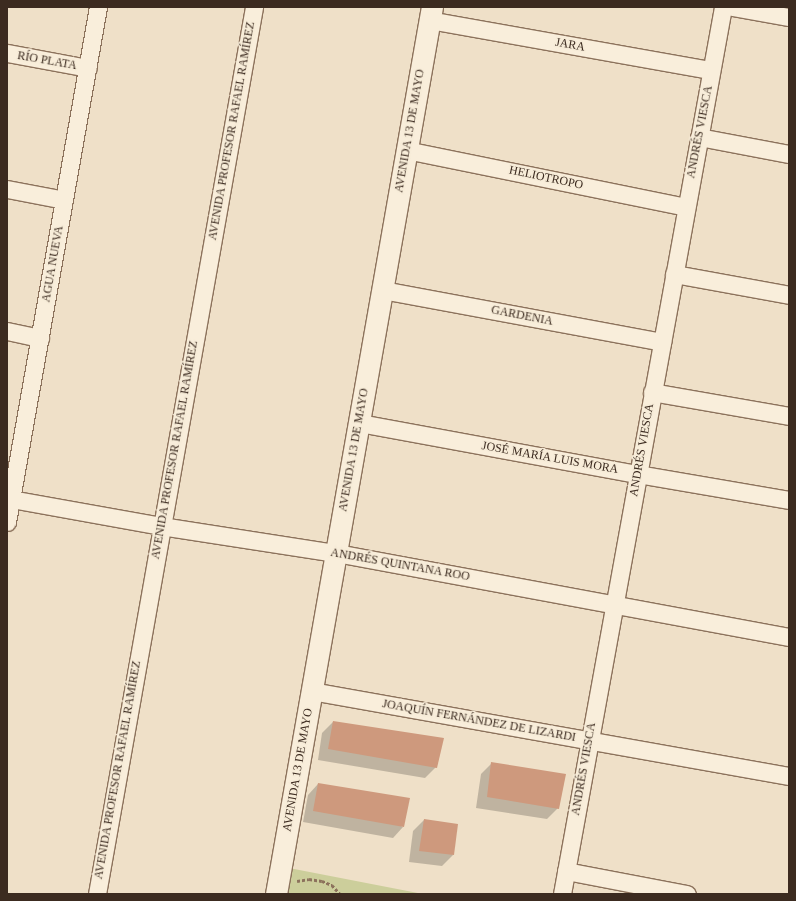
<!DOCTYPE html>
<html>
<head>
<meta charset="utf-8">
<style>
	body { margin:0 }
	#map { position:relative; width:796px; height:901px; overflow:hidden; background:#efe0c8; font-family:Georgia,serif }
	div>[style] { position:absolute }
	.green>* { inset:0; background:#ccce9b }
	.shadow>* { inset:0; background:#0003 }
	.building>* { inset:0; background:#ce997d }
	.path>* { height:2.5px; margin-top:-1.25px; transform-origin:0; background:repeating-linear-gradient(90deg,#8c725c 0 3px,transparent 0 5px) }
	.roads { filter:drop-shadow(1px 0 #8c725c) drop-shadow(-1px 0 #8c725c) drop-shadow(0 1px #8c725c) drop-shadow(0 -1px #8c725c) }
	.minor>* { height:17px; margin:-8.5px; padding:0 8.5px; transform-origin:8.5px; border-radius:8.5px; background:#f9eedb }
	.tertiary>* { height:21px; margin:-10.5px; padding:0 10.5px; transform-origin:10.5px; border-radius:10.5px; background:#f9eedb }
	span { translate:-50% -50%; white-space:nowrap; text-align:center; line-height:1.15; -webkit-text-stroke:3px #f6ebd7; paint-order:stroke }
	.street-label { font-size:12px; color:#3c2b20 }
	.frame { position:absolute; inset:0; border:8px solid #3c2b20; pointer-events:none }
</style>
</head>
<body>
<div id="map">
	<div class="green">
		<div style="clip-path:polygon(289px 868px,423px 894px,283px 894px)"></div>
	</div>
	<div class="shadow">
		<div style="clip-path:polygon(333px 722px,436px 767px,425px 778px,318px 760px,322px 733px)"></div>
		<div style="clip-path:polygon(492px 763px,558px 808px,547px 819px,476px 808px,481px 774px)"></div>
		<div style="clip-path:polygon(318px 784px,403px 827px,393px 838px,303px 822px,308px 795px)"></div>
		<div style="clip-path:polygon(424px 820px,453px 855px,442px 866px,409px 862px,413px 831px)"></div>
	</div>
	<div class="building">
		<div style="clip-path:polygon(333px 721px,444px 738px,437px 768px,328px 749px)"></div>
		<div style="clip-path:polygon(491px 762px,566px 774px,559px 809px,487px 797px)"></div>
		<div style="clip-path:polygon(318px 783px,410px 798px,404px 827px,313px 811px)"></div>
		<div style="clip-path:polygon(424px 819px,458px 824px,454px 855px,419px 851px)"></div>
	</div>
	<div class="path">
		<div style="left:297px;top:881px;width:12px;rotate:-9deg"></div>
		<div style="left:309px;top:879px;width:13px;rotate:9deg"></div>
		<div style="left:322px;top:881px;width:11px;rotate:22deg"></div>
		<div style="left:332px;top:885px;width:12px;rotate:48deg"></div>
	</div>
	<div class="roads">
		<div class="minor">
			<div style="left:732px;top:7px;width:58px;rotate:10deg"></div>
			<div style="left:429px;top:20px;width:286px;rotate:10.1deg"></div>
			<div style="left:7px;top:53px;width:82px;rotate:10.5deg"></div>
			<div style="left:699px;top:137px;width:92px;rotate:10.7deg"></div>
			<div style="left:406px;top:150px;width:286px;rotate:11.5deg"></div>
			<div style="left:7px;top:189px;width:58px;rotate:10.9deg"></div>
			<div style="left:674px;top:274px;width:117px;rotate:10.3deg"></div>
			<div style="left:382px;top:290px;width:285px;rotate:10.5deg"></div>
			<div style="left:7px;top:331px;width:34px;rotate:12deg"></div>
			<div style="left:652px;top:392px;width:139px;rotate:9.9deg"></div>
			<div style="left:359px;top:423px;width:284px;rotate:10.4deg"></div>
			<div style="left:638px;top:474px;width:153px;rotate:9.8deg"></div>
			<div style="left:11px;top:499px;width:152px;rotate:10.2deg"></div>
			<div style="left:161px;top:526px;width:177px;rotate:8.8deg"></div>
			<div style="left:336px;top:553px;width:461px;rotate:10.5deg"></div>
			<div style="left:7px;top:522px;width:523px;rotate:-79.98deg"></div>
			<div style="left:312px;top:691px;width:485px;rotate:10.1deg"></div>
			<div style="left:566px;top:871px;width:123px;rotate:10.8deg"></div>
			<div style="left:97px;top:894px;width:901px;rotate:-79.96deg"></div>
			<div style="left:562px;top:894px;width:901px;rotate:-79.71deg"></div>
		</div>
		<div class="tertiary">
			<div style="left:276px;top:894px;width:901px;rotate:-80.03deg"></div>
		</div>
	</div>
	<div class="street-label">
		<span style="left:570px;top:45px;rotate:10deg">JARA</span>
		<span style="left:47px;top:61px;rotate:10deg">RÍO PLATA</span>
		<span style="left:232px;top:131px;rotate:-80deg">AVENIDA PROFESOR RAFAEL RAMÍREZ</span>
		<span style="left:410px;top:131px;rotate:-80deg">AVENIDA 13 DE MAYO</span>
		<span style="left:700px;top:132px;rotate:-79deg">ANDRÉS VIESCA</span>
		<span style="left:546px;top:178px;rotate:12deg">HELIOTROPO</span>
		<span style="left:53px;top:264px;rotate:-80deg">AGUA NUEVA</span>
		<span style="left:522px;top:316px;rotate:11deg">GARDENIA</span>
		<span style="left:175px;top:450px;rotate:-80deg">AVENIDA PROFESOR RAFAEL RAMÍREZ</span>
		<span style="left:354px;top:450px;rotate:-80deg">AVENIDA 13 DE MAYO</span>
		<span style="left:642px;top:450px;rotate:-80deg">ANDRÉS VIESCA</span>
		<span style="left:550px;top:458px;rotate:10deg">JOSÉ MARÍA LUIS MORA</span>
		<span style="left:400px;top:565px;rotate:10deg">ANDRÉS QUINTANA ROO</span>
		<span style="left:479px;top:721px;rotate:10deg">JOAQUÍN FERNÁNDEZ DE LIZARDI</span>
		<span style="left:584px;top:769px;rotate:-80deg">ANDRÉS VIESCA</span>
		<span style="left:118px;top:770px;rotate:-80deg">AVENIDA PROFESOR RAFAEL RAMÍREZ</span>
		<span style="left:298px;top:770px;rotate:-80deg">AVENIDA 13 DE MAYO</span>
	</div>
	<div class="frame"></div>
</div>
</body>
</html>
